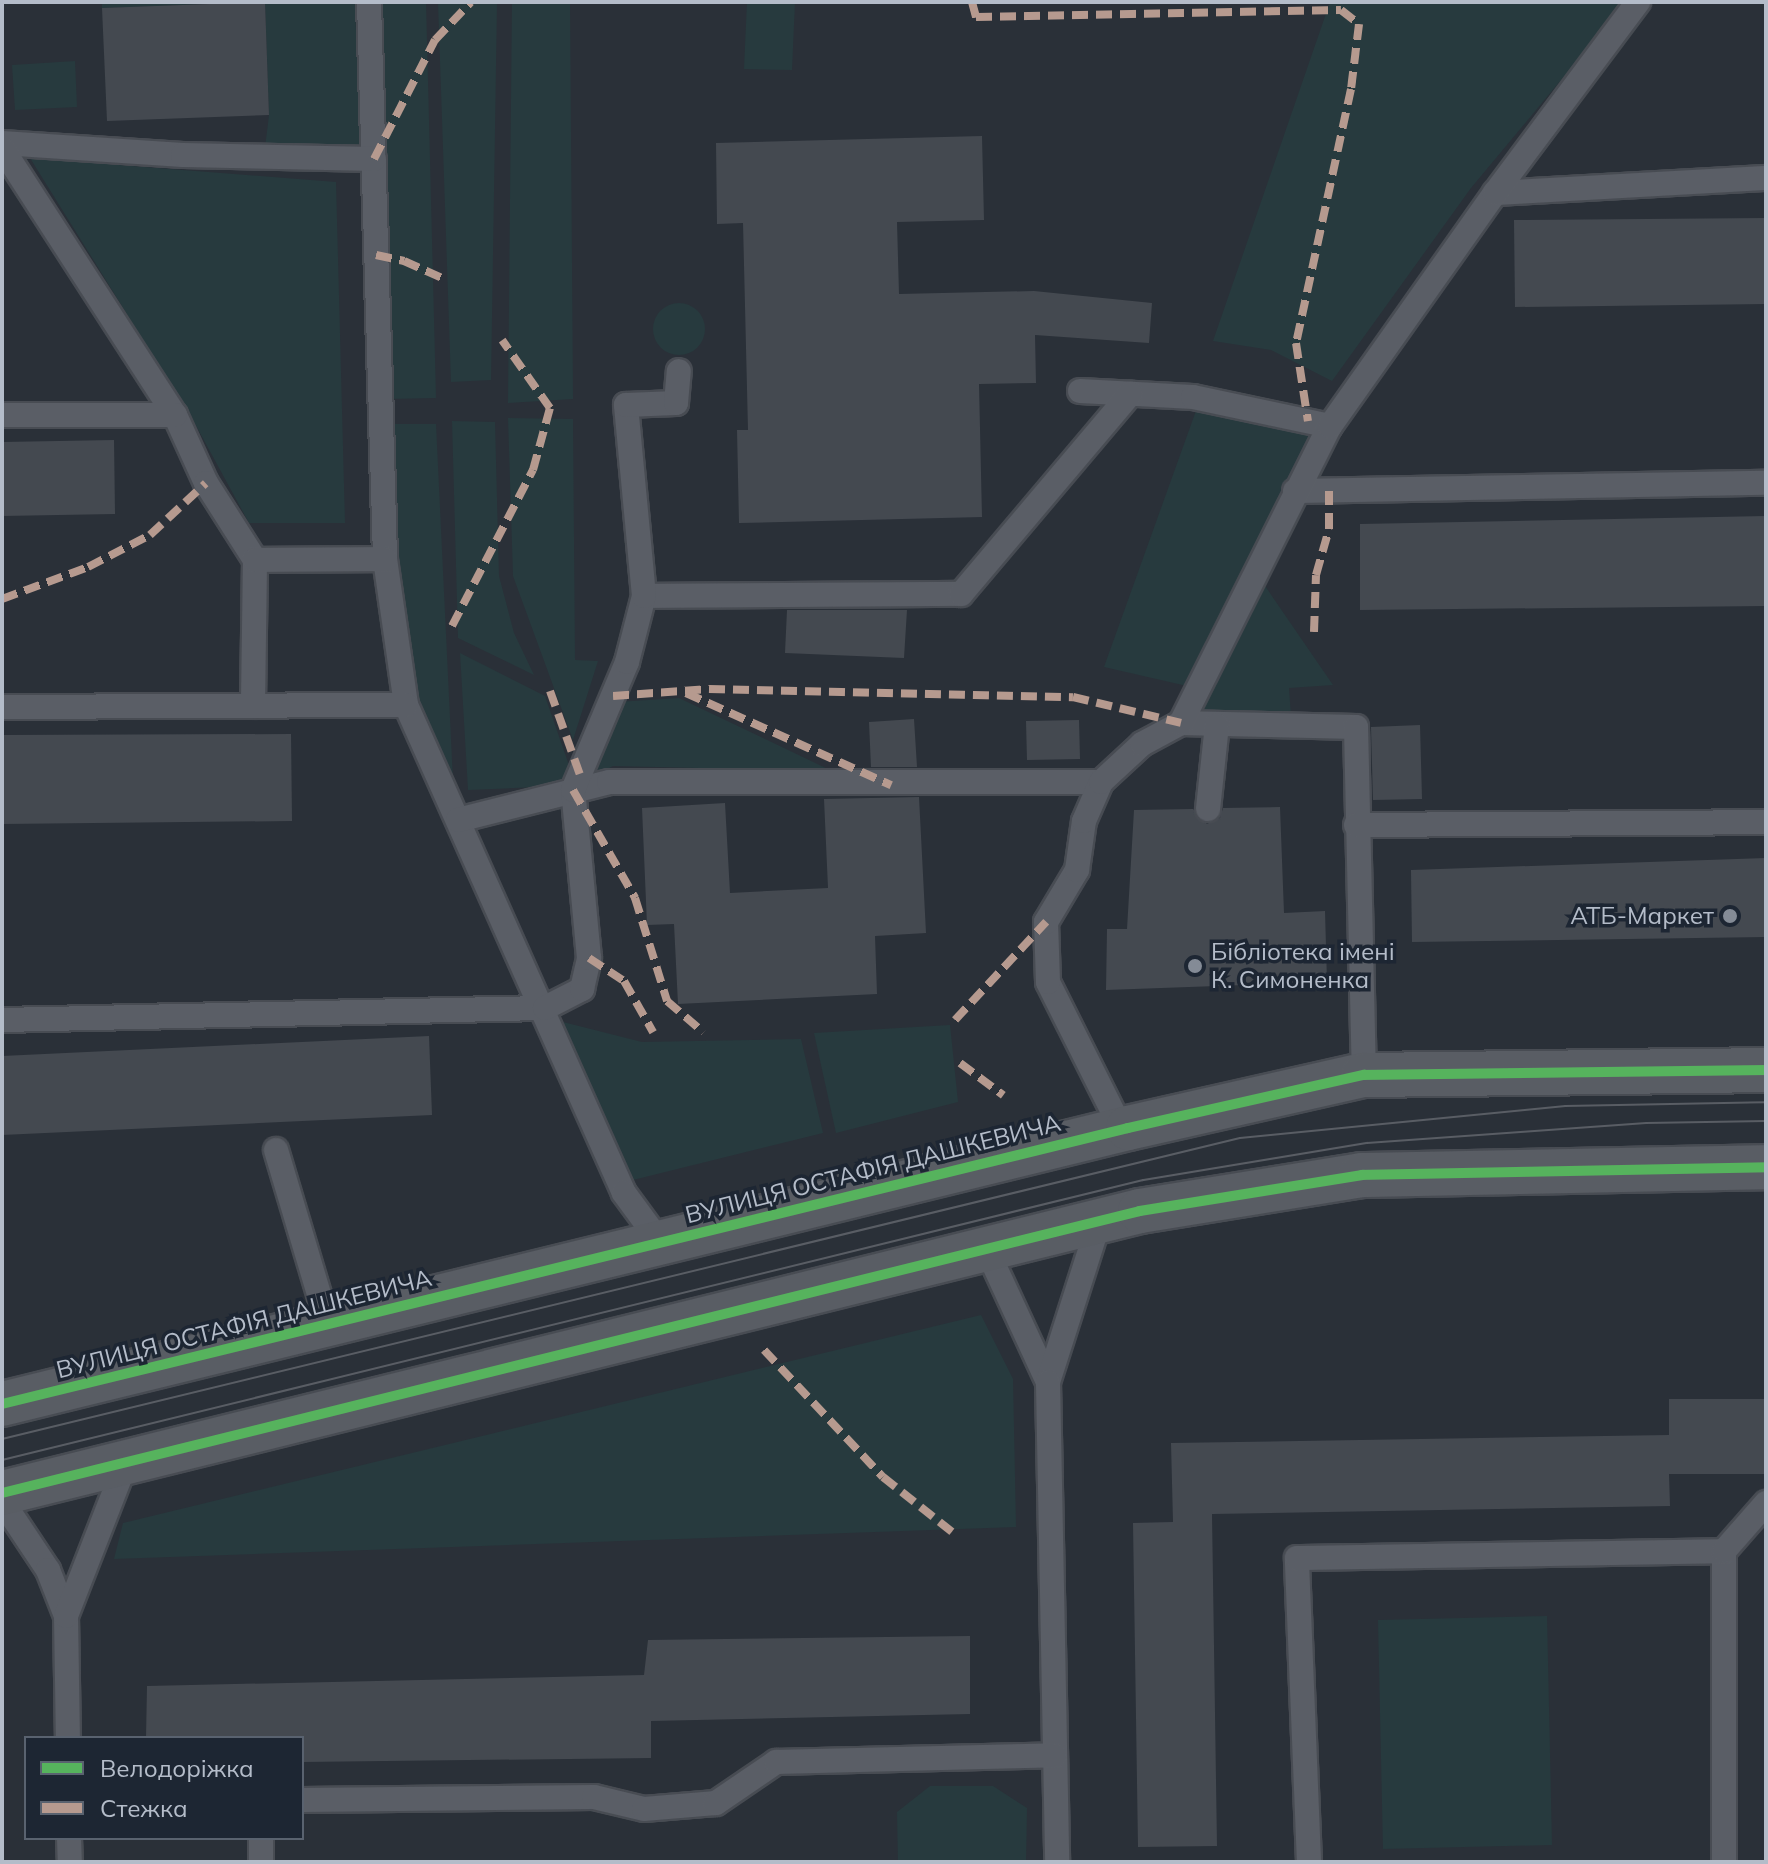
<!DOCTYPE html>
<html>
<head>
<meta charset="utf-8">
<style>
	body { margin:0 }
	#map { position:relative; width:1768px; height:1864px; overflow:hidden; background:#2a3038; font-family:Mulish,sans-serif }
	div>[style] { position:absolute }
	.green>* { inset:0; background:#273a3e }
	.round { border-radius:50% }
	.building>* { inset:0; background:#444950 }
	.roads { filter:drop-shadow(2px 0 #484c53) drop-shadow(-2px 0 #484c53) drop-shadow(0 2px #484c53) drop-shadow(0 -2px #484c53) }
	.lane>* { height:24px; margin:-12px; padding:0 12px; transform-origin:12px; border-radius:12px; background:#5a5e66 }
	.secondary>* { height:44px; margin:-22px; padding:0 22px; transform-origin:22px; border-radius:22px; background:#595d64 }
	.tram>* { height:2px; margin:-1px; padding:0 1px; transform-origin:1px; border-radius:1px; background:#595d64 }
	.quiet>* { height:8px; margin-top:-4px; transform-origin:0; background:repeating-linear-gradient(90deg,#b69a8f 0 16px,transparent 0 24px) }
	.cycleway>* { height:10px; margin:-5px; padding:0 5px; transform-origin:5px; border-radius:5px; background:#56b35d }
	.dots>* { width:22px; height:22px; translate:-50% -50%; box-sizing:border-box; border:4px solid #1d2633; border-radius:50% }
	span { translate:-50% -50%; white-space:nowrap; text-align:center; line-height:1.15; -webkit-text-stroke:7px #1d2633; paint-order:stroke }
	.poi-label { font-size:24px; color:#b4bcc9 }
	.right { translate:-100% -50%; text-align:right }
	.left { translate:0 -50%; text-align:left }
	.street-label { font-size:24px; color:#b4bcc9 }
	.frame { position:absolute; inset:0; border:4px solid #b4bcc9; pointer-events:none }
	.legend { position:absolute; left:24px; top:1736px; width:280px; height:104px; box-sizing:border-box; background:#1d2633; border:2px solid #59626f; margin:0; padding:10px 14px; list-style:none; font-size:24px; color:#b4bcc9 }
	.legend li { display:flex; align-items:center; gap:16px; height:40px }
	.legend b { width:40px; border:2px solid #59626f }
</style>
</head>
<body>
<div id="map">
	<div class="green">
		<div style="clip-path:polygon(102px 2px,355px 2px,360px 147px,265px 148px,269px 115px,265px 2px,102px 8px)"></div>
		<div style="clip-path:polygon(375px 2px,426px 2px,436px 398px,387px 399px)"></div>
		<div style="clip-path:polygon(438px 2px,497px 2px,491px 380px,451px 382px)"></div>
		<div style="clip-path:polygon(512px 2px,570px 2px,573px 399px,508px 403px)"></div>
		<div style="clip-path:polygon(747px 2px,795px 2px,792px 70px,744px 69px)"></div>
		<div style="clip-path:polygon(1330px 2px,1626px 2px,1471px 188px,1332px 381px,1271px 350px,1213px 341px)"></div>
		<div style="clip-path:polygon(75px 61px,77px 107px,15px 110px,12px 65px)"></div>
		<div style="clip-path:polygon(30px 158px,336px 182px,345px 523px,249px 523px,194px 422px)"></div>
		<div class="round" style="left:653px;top:303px;width:52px;height:52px"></div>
		<div style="clip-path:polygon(1197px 408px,1314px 435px,1187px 686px,1104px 667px)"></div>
		<div style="clip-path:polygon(508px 418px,573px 419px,575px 660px,598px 661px,573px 740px,513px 576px)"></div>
		<div style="clip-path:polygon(452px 421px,495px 422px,499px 576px,514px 633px,534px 675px,458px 638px)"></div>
		<div style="clip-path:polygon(389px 424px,436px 424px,453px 781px,413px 701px,392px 560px)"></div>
		<div style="clip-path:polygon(1261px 580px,1333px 685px,1289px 688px,1291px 716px,1192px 715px)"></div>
		<div style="clip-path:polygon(460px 653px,545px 696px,571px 771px,563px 786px,468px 790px)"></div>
		<div style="clip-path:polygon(679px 698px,832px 771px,613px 766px,586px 780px,617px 702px)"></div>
		<div style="clip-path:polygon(563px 1022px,642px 1042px,801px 1039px,823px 1133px,633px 1180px)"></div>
		<div style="clip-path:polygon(950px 1025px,958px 1102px,836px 1133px,814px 1033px)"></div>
		<div style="clip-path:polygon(981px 1315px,1013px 1379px,1016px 1527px,114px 1559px,123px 1523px)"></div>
		<div style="clip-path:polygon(1547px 1616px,1552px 1845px,1383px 1849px,1378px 1620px)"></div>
		<div style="clip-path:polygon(930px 1786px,993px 1786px,1027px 1808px,1026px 1862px,898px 1862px,897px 1812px)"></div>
	</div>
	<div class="building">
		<div style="clip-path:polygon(265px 2px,269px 115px,107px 121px,102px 8px)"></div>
		<div style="clip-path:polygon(982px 136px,984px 220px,897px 222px,899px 294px,1034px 291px,1152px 303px,1149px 343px,1035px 335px,1036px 383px,979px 384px,982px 517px,739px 523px,737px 430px,748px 430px,743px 223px,717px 224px,716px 143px)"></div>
		<div style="clip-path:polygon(1766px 218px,1766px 304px,1515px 307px,1514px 220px)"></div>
		<div style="clip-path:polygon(114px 440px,115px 514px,2px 516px,2px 442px)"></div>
		<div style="clip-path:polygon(1766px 516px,1766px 606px,1360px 610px,1360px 524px)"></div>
		<div style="clip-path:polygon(787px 610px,907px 610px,904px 658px,785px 653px)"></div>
		<div style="clip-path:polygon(914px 719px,917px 767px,871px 767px,869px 722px)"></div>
		<div style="clip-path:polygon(1079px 720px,1080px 759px,1027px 760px,1026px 721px)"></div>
		<div style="clip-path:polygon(1420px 725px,1422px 799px,1373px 800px,1371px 727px)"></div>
		<div style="clip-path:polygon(291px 734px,292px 821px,2px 824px,2px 735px)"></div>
		<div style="clip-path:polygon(919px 797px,926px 933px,875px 936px,877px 994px,678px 1004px,674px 924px,647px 925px,642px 808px,725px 803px,730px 893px,828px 888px,824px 799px)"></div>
		<div style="clip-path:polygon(1280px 807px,1284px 913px,1325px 911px,1327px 982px,1106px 990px,1107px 929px,1127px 929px,1134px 810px,1193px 809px,1207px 824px,1220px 818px,1223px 808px)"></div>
		<div style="clip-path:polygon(1766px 858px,1766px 937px,1412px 942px,1411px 870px)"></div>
		<div style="clip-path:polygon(429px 1036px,432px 1115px,2px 1135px,2px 1056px)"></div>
		<div style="clip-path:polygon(1669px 1399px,1766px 1399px,1766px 1474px,1669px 1474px,1670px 1506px,1212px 1514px,1217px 1846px,1138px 1847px,1133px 1523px,1173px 1522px,1171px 1443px,1669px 1435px)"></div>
		<div style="clip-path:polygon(970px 1636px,970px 1714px,651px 1721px,651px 1758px,302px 1762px,302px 1738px,146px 1738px,147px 1686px,644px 1675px,648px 1640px)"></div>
	</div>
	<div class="roads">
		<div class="lane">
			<div style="left:369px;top:2px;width:557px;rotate:88.35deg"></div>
			<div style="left:385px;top:559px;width:148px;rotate:81.8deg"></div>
			<div style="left:406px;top:705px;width:534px;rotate:65.93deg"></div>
			<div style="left:624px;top:1193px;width:61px;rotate:53.7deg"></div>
			<div style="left:2px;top:143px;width:181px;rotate:3.8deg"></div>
			<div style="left:183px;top:155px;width:191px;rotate:1.2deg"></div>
			<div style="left:2px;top:148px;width:318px;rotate:57.1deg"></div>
			<div style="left:175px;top:415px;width:75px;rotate:65.5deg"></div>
			<div style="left:206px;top:483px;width:91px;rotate:57.5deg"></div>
			<div style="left:255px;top:560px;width:146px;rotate:90.8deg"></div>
			<div style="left:1495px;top:193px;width:271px;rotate:-3.2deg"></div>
			<div style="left:1080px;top:391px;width:113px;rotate:3deg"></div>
			<div style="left:1193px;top:397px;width:140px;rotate:12deg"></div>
			<div style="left:2px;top:415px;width:173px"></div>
			<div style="left:1295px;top:491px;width:471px;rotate:-1deg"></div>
			<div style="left:255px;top:560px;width:130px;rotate:-0.4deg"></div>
			<div style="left:644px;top:596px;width:317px;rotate:-0.4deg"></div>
			<div style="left:961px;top:594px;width:262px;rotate:-49.8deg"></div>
			<div style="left:2px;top:707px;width:404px;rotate:-0.3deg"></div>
			<div style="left:1181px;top:723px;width:175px;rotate:1.3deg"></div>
			<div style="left:1356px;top:727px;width:348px;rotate:88.7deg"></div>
			<div style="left:1208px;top:809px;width:84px;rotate:-83.9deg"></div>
			<div style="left:458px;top:820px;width:156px;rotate:-14.1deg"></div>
			<div style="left:609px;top:782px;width:492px"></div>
			<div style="left:1356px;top:825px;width:410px;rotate:-0.4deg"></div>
			<div style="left:2px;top:1020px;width:543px;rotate:-1.27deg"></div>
			<div style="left:545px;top:1008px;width:42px;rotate:-27.2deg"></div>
			<div style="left:582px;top:989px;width:32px;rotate:-77deg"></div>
			<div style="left:589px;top:958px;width:169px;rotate:-95.4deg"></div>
			<div style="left:573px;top:790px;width:139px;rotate:-67.1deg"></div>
			<div style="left:627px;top:662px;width:68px;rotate:-75.6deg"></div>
			<div style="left:644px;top:596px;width:192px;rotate:-95.4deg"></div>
			<div style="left:626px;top:405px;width:50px;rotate:-2.3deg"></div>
			<div style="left:676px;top:403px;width:32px;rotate:-85deg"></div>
			<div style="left:1128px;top:1128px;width:14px;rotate:-144deg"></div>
			<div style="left:1117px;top:1120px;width:154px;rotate:-116.6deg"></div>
			<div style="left:1048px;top:982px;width:60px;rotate:-91.9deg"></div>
			<div style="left:1046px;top:922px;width:61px;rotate:-59.2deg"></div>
			<div style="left:1077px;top:870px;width:49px;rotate:-81.9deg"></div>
			<div style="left:1084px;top:821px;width:43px;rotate:-66.4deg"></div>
			<div style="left:1101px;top:782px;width:56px;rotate:-42.8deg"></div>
			<div style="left:1142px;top:744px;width:44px;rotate:-28.3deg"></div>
			<div style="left:1181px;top:723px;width:332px;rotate:-63.4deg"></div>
			<div style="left:1330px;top:426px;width:286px;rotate:-54.7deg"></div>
			<div style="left:1495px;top:193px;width:239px;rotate:-53.2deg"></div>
			<div style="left:276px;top:1150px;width:182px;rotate:73.4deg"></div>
			<div style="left:987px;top:1250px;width:145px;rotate:65.2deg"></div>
			<div style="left:1048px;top:1382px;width:168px;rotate:-72.3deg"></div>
			<div style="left:1048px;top:1382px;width:480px;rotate:88.9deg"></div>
			<div style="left:2px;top:1501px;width:83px;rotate:56.3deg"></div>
			<div style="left:48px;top:1570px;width:49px;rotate:68.6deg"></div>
			<div style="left:66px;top:1616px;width:122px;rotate:89.1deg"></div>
			<div style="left:1724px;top:1551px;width:311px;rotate:90deg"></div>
			<div style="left:66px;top:1616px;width:165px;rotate:-68.7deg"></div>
			<div style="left:302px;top:1800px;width:292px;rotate:-0.6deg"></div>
			<div style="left:594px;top:1797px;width:51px;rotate:13.5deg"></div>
			<div style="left:644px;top:1809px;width:72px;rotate:-4.8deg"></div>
			<div style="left:716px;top:1803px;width:73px;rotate:-34.3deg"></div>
			<div style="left:776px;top:1762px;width:279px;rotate:-1.4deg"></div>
			<div style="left:69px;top:1838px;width:24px;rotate:88deg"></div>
			<div style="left:261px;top:1862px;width:24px;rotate:-90deg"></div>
			<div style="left:1309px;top:1862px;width:304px;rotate:-92.3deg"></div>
			<div style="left:1297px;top:1558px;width:427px;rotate:-0.9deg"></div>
			<div style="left:1724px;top:1551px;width:64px;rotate:-48.8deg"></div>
		</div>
		<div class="secondary">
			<div style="left:2px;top:1404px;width:1159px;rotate:-13.77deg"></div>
			<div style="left:1128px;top:1128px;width:242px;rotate:-12.7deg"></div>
			<div style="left:1364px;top:1075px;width:402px;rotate:-0.7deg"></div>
			<div style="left:2px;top:1493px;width:1172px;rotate:-13.92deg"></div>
			<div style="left:1140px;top:1211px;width:225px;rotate:-9.2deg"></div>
			<div style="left:1362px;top:1175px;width:404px;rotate:-1.1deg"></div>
		</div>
	</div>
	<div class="tram">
		<div style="left:2px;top:1439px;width:1274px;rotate:-13.67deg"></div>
		<div style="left:1240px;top:1138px;width:327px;rotate:-5.6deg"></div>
		<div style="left:1565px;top:1106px;width:201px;rotate:-1.1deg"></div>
		<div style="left:2px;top:1460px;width:1175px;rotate:-13.79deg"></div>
		<div style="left:1143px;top:1180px;width:227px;rotate:-9.4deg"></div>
		<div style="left:1367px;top:1143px;width:280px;rotate:-4.1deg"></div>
		<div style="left:1646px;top:1123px;width:120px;rotate:-1deg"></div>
	</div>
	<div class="quiet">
		<div style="left:972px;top:2px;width:16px;rotate:75deg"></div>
		<div style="left:976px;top:17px;width:365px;rotate:-1.1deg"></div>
		<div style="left:1341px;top:10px;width:23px;rotate:38deg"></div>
		<div style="left:1359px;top:24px;width:65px;rotate:97deg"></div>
		<div style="left:1351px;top:89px;width:260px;rotate:102.2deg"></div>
		<div style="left:1296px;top:343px;width:79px;rotate:81.3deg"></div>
		<div style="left:374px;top:159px;width:134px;rotate:-62.9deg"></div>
		<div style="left:435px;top:40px;width:52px;rotate:-46.5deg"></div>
		<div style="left:376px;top:255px;width:29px;rotate:12deg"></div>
		<div style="left:404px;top:261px;width:42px;rotate:24.1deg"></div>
		<div style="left:2px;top:599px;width:92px;rotate:-20.4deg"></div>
		<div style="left:88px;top:567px;width:70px;rotate:-27.3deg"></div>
		<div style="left:150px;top:535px;width:76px;rotate:-42.9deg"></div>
		<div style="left:452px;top:626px;width:176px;rotate:-62.6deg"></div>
		<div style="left:533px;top:470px;width:64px;rotate:-74.7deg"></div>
		<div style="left:550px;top:408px;width:83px;rotate:-125.2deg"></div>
		<div style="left:1314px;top:632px;width:57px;rotate:-88deg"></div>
		<div style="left:1316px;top:575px;width:48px;rotate:-74.2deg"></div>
		<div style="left:1329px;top:529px;width:38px;rotate:-90deg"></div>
		<div style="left:550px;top:691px;width:89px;rotate:70.3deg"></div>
		<div style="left:686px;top:693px;width:225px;rotate:24.2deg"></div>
		<div style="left:613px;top:696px;width:96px;rotate:-4.2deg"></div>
		<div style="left:709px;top:689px;width:364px;rotate:1.3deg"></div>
		<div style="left:1073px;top:697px;width:111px;rotate:13.5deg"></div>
		<div style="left:573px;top:790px;width:125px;rotate:60.1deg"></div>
		<div style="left:635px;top:898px;width:108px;rotate:72.7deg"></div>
		<div style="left:667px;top:1001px;width:48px;rotate:40.7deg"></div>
		<div style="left:589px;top:958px;width:42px;rotate:33.3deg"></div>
		<div style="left:624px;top:981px;width:59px;rotate:60.4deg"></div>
		<div style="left:955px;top:1020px;width:134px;rotate:-47.1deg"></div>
		<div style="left:960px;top:1063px;width:54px;rotate:36.7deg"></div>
		<div style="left:764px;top:1350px;width:174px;rotate:46.9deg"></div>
		<div style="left:883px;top:1477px;width:93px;rotate:38.5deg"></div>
	</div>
	<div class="cycleway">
		<div style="left:2px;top:1404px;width:1159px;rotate:-13.77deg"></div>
		<div style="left:1128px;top:1128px;width:242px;rotate:-12.7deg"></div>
		<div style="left:1364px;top:1075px;width:402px;rotate:-0.7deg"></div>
		<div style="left:2px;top:1493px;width:1172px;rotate:-13.92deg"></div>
		<div style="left:1140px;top:1211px;width:225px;rotate:-9.2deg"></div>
		<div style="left:1362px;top:1175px;width:404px;rotate:-1.1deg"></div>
	</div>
	<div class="dots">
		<div style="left:1730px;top:916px;background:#848b96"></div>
		<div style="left:1195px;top:966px;background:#848b96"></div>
	</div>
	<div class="poi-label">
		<span class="right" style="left:1714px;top:916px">АТБ-Маркет</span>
		<span class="left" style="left:1211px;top:966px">Бібліотека імені<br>К. Симоненка</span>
	</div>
	<div class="street-label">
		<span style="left:873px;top:1169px;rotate:-14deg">ВУЛИЦЯ ОСТАФІЯ ДАШКЕВИЧА</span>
		<span style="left:244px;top:1324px;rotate:-14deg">ВУЛИЦЯ ОСТАФІЯ ДАШКЕВИЧА</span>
	</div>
	<div class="frame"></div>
	<ul class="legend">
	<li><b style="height:10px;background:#56b35d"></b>Велодоріжка</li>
	<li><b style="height:10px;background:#b69a8f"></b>Стежка</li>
	</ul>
</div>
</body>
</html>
